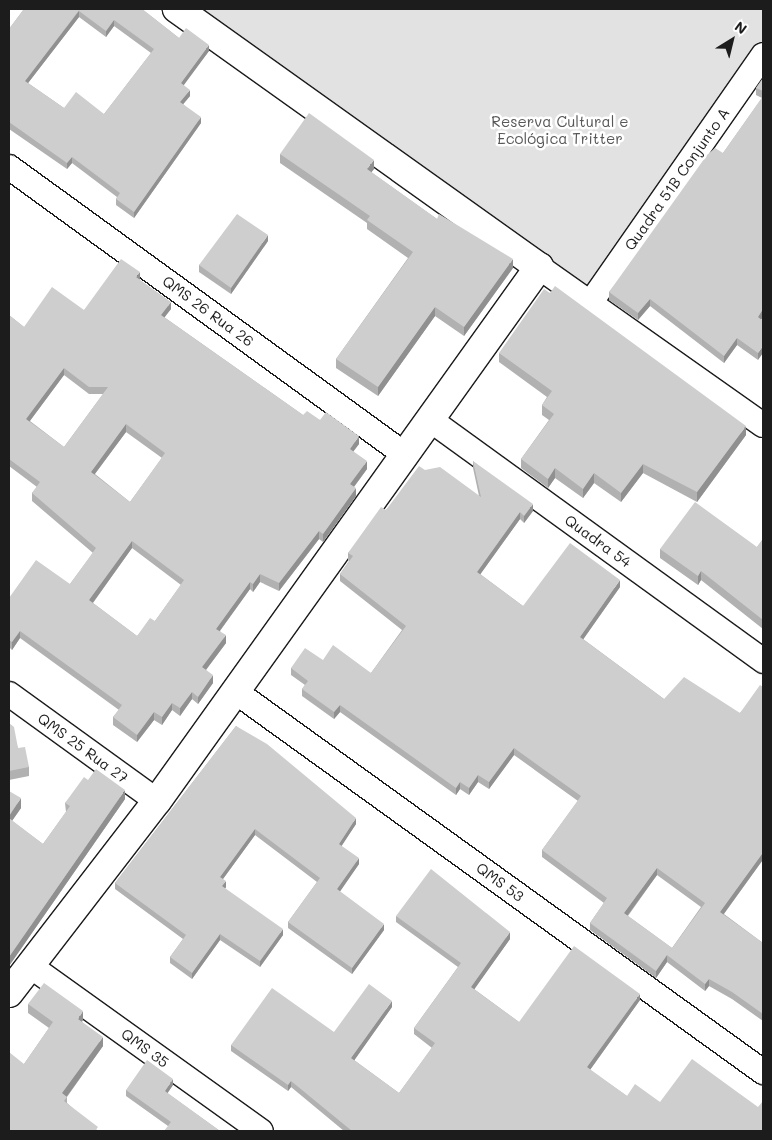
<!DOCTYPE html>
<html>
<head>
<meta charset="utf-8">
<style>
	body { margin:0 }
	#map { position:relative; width:772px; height:1140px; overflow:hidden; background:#fff; font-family:Mali,sans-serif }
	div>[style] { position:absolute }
	.green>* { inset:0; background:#e2e2e2 }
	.roads { filter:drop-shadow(1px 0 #1c1c1c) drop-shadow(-1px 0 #1c1c1c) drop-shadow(0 1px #1c1c1c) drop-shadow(0 -1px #1c1c1c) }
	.minor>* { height:24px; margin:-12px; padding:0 12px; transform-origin:12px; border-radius:12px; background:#fff }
	.tertiary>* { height:28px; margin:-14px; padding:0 14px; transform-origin:14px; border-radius:14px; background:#fff }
	.wall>* { inset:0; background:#b1b1b1 }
	.shaded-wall>* { inset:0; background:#909090 }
	.building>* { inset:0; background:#cecece }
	span { translate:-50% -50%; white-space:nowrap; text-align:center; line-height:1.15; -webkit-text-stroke:5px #fff; paint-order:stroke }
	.park-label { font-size:15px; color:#575757 }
	.street-label { font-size:15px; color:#1c1c1c }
	.frame { position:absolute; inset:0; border:10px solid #1c1c1c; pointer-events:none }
	.north { position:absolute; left:707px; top:15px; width:50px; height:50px; -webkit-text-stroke:4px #fff; paint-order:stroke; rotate:36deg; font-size:14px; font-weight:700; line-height:20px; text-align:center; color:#1c1c1c }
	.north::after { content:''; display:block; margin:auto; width:18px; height:22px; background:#1c1c1c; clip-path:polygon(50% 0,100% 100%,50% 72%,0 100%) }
</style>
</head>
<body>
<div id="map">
	<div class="green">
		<div style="clip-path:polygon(180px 9px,763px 9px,763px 54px,591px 296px)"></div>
	</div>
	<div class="roads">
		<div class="minor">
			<div style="left:9px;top:167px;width:490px;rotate:36deg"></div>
			<div style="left:539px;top:267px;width:274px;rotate:35.2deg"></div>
			<div style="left:591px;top:302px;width:301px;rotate:-55.1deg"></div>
			<div style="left:432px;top:421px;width:409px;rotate:35.9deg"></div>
			<div style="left:236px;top:692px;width:650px;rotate:35.79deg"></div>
			<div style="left:9px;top:694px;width:183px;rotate:35.9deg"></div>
			<div style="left:29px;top:965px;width:285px;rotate:35.6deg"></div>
		</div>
		<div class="tertiary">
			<div style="left:9px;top:993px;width:242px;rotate:-52.4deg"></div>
			<div style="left:157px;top:801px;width:657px;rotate:-54.42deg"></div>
			<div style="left:539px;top:267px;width:445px;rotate:-144.5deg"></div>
		</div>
	</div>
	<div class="wall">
		<div style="clip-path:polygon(evenodd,24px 9px,142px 9px,179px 38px,209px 51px,183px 85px,190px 96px,183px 104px,201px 123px,134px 218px,116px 205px,116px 199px,117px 197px,72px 163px,67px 169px,9px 129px,9px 29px,24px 9px,79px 17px,106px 37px,114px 26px,151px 53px,104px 114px,64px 108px,28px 83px,79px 17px)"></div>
		<div style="clip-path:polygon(763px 78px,763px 317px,761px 320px,758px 360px,737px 345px,724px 363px,650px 306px,638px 320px,609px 300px,609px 292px,723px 153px,762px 98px,756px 95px,756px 88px)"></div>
		<div style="clip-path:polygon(280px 154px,374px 169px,371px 172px,437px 219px,513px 268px,464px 336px,435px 316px,378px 396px,336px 368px,336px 359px,408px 258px,367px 229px,367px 223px,280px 163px)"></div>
		<div style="clip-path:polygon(268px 241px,231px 294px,199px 272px,199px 265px)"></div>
		<div style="clip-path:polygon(evenodd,140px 279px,139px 280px,171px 309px,164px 317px,303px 415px,320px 420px,359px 444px,353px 451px,367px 469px,354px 487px,356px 496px,323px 542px,319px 539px,279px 591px,260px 582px,253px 592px,250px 589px,220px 631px,226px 643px,206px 670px,213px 683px,198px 704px,192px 699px,180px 716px,172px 710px,162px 725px,154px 720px,137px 742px,113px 725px,113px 717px,119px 710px,20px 638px,12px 650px,9px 647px,9px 598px,70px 584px,93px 553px,32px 501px,32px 493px,37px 487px,9px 466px,9px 315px,24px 327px,84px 310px,140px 279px,64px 375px,89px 394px,103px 394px,64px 447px,30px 421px,64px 375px,140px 279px,126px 432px,162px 458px,130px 502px,95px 474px,126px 432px,140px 279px,132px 548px,181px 585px,155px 621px,137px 636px,93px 603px,132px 548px)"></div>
		<div style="clip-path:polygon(499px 353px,746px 435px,697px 502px,643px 473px,621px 502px,594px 483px,583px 498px,555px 478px,548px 488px,521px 468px,521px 459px,549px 420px,542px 415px,542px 405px,547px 397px,499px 362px)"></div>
		<div style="clip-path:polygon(evenodd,473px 461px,533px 511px,524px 523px,520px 519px,480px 574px,523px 606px,620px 587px,583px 639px,664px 699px,740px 713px,763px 687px,763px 862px,762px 861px,724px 914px,763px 943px,763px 1021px,732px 999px,709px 986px,705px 991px,667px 962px,656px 978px,590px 930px,590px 923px,604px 903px,542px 857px,542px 850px,578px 801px,514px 755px,489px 789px,478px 782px,469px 795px,460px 789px,456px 795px,340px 712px,334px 719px,302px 696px,302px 689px,305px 685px,291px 675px,291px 668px,323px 660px,371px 673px,402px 630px,340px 581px,340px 574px,349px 561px,348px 560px,348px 553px,386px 510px,425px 470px,479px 496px,473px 468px,473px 461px,657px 875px,701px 907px,672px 948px,628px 916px,657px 875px)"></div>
		<div style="clip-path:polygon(763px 539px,763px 629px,701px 580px,698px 585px,660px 558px,660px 549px,757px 547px)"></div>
		<div style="clip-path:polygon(9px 723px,18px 748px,29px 767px,29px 776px,9px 780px)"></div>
		<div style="clip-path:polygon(236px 726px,356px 824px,341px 846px,359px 864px,339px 892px,384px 930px,352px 974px,288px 928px,288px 922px,317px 882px,255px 835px,223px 879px,226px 887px,225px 889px,283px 935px,260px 967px,220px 940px,192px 979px,170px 963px,170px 957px,183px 939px,115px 889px,115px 883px)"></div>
		<div style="clip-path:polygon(88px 780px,125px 799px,9px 966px,9px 791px,21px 808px,12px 821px,43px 844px,66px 812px,65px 803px)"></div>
		<div style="clip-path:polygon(396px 916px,510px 939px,474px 989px,519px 1022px,640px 1000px,590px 1070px,627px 1096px,660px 1102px,763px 1131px,344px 1131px,291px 1087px,288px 1091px,231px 1051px,231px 1045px,334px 1032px,392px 1007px,354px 1060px,399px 1093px,432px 1048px,414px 1034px,414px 1028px,458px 967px,396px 922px)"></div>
		<div style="clip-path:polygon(28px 1004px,83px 1020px,82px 1022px,103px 1046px,67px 1097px,67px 1103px,98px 1131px,9px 1131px,24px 1064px,49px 1028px,28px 1013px)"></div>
		<div style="clip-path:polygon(173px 1085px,167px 1093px,220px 1131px,168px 1126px,126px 1096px,126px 1090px)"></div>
	</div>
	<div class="shaded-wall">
		<div style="clip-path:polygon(79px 11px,79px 17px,25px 87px,25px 81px)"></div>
		<div style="clip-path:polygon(114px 20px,114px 26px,106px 37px,106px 31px)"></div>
		<div style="clip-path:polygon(209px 45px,209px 51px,181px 89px,181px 83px)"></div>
		<div style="clip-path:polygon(190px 90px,190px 96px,180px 108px,180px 102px)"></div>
		<div style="clip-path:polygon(201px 117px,201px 123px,134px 218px,134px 212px)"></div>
		<div style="clip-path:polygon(72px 157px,72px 163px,67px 169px,67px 163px)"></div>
		<div style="clip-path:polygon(374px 160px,374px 169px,367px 178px,367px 169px)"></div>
		<div style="clip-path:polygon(268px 235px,268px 241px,231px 294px,231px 288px)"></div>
		<div style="clip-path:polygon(513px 259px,513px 268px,464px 336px,464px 327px)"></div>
		<div style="clip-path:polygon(140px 272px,140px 279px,136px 285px,136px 277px)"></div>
		<div style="clip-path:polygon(650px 299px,650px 306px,638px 320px,638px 313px)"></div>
		<div style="clip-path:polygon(171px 302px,171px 309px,161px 322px,161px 315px)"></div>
		<div style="clip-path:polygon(435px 307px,435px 316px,378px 396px,378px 387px)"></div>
		<div style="clip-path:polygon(763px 309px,763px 317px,758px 324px,758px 317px)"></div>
		<div style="clip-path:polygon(737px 338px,737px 345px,724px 363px,724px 356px)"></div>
		<div style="clip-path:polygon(763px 346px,763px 353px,758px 360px,758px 353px)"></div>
		<div style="clip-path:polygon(64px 368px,64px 375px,26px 426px,26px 419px)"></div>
		<div style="clip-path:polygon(126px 424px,126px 432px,91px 479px,91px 472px)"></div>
		<div style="clip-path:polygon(746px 426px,746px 435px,697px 502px,697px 492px)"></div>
		<div style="clip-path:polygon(359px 436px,359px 444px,350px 456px,350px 449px)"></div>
		<div style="clip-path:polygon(367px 461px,367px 469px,350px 492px,350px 484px)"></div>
		<div style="clip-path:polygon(643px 464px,643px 473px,621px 502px,621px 493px)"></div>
		<div style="clip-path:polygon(555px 468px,555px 478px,548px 488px,548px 479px)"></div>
		<div style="clip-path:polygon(594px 473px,594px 483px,583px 498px,583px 489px)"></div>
		<div style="clip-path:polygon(356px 488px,356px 496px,323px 542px,323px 534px)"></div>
		<div style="clip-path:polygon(533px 504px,533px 511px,524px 523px,524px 516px)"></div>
		<div style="clip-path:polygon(520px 512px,520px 519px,477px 579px,477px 572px)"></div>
		<div style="clip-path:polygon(319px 531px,319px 539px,279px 591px,279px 583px)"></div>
		<div style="clip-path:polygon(132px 541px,132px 548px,89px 608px,89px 600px)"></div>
		<div style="clip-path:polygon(701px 571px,701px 580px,698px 585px,698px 576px)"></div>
		<div style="clip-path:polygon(260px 574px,260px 582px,253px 592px,253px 584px)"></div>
		<div style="clip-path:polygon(620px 580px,620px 587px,580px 644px,580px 637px)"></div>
		<div style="clip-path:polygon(250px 582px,250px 589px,216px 636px,216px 629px)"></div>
		<div style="clip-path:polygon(20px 631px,20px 638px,12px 650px,12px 642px)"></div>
		<div style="clip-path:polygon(226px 635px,226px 643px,202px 675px,202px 667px)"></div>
		<div style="clip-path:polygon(213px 675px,213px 683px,198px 704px,198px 697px)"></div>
		<div style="clip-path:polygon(192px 692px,192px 699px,180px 716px,180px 708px)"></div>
		<div style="clip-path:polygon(172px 703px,172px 710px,162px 725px,162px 717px)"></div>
		<div style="clip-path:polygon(340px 705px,340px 712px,334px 719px,334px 712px)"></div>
		<div style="clip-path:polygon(154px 712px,154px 720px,137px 742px,137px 735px)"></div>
		<div style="clip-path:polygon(514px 748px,514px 755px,489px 789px,489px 782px)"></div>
		<div style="clip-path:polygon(478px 775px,478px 782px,469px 795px,469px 788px)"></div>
		<div style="clip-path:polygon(460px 782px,460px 789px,456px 795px,456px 788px)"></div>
		<div style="clip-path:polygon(125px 790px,125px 799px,9px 966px,9px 957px)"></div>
		<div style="clip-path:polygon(21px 798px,21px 808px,9px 825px,9px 816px)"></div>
		<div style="clip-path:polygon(356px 818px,356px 824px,339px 850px,339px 844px)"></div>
		<div style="clip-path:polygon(255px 829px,255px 835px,220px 883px,220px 877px)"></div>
		<div style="clip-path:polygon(762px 854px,762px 861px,720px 919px,720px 912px)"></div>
		<div style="clip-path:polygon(359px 858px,359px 864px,337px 896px,337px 889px)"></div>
		<div style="clip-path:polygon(657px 868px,657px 875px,624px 920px,624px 913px)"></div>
		<div style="clip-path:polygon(226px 881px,226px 887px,222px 893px,222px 886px)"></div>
		<div style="clip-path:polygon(384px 924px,384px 930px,352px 974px,352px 968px)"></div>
		<div style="clip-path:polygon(283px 929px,283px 935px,260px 967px,260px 961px)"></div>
		<div style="clip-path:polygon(510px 932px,510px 939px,471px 994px,471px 987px)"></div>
		<div style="clip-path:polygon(220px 934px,220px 940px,192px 979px,192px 973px)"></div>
		<div style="clip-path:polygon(667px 955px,667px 962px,656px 978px,656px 971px)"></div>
		<div style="clip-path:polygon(709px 979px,709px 986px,705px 991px,705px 984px)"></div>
		<div style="clip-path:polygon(640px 994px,640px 1000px,587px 1074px,587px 1067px)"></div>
		<div style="clip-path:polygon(392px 1001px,392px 1007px,351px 1065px,351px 1058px)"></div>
		<div style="clip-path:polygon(83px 1011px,83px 1020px,78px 1028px,78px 1019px)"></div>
		<div style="clip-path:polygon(103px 1037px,103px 1046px,62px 1103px,62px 1093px)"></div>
		<div style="clip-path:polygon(173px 1079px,173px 1085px,165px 1097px,165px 1091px)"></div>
		<div style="clip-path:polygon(291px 1081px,291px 1087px,288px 1091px,288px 1085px)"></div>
	</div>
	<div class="building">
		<div style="clip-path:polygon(24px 9px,80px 9px,25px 81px,64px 108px,76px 92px,104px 114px,154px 49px,114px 20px,106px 31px,79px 11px,80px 9px,142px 9px,179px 38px,186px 28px,209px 45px,181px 83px,190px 90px,180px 102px,201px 117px,134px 212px,116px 199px,120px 193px,72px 157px,67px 163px,9px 122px,9px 29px)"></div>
		<div style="clip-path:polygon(763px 78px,763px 91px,756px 88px)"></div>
		<div style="clip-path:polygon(763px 96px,763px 309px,758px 317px,763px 321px,763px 346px,758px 353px,737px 338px,724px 356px,650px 299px,638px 313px,609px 292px,707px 155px,715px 148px,723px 153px)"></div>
		<div style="clip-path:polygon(309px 113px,374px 160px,367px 169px,437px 219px,439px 214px,513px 259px,464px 327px,435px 307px,378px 387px,336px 359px,413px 252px,367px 220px,370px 216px,280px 154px)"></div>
		<div style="clip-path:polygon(237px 214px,268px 235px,231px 288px,199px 265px)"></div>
		<div style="clip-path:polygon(evenodd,121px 259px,140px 272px,136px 277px,171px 302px,161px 315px,303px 415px,307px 411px,320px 420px,326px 412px,359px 436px,350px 449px,367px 461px,350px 484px,356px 488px,323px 534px,319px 531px,279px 583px,260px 574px,253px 584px,250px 582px,216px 629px,226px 635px,202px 667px,213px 675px,198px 697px,192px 692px,180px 708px,172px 703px,162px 717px,154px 712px,137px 735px,113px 717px,122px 705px,20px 631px,12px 642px,9px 640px,9px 598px,36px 560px,70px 584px,96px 548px,32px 493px,40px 482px,9px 459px,9px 315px,24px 327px,52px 287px,84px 310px,121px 259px,64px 368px,89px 387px,108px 387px,64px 447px,26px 419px,64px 368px,121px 259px,126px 424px,165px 453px,130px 502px,91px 472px,126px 424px,121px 259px,132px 541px,184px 580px,155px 621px,150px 618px,137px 636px,89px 600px,132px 541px)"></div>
		<div style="clip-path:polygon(555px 286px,746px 426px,697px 492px,643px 464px,621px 493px,594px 473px,583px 489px,555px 468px,548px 479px,521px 459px,554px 414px,542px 405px,552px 391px,499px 353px,544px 289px,550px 293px)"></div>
		<div style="clip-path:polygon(evenodd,473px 461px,533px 504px,524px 516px,520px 512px,477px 572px,523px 606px,570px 543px,620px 580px,580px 637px,664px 699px,684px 677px,740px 713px,760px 685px,763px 687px,763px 855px,762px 854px,720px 912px,763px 943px,763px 1014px,732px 992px,709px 979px,705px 984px,667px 955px,656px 971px,590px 923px,607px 898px,542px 850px,581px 796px,514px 748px,489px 782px,478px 775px,469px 788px,460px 782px,456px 788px,340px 705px,334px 712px,302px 689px,308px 681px,291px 668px,305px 648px,323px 660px,333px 645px,371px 673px,406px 626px,340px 574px,353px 556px,348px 553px,381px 507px,386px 510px,419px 466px,425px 470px,440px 467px,481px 497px,473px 461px,657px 868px,705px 903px,667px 955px,672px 948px,624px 913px,657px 868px)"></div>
		<div style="clip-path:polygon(695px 502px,757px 547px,763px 539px,763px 620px,701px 571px,698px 576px,660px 549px)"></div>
		<div style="clip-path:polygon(9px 723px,14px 727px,18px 748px,25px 747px,29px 767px,9px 771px)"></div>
		<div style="clip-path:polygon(236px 726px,267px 744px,356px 818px,339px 844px,359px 858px,337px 889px,384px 924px,352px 968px,288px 922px,320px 878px,255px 829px,220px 877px,226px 881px,222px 886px,283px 929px,260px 961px,220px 934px,192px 973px,170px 957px,186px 935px,115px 883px)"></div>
		<div style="clip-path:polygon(96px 769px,125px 790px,9px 957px,9px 818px,43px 844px,70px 806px,65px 803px,84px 777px,88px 780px)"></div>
		<div style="clip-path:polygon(9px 791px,21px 798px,9px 816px)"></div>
		<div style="clip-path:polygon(431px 869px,510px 932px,471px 987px,519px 1022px,574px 946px,640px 994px,587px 1067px,627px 1096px,635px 1084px,660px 1102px,692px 1059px,758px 1107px,763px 1101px,763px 1131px,352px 1131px,291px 1081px,288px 1085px,231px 1045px,272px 988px,334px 1032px,369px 984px,392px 1001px,351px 1058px,399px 1093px,435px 1043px,414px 1028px,461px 963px,396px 916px)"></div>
		<div style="clip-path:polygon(44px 983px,83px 1011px,78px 1019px,103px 1037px,62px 1093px,67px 1097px,64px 1101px,98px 1127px,95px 1131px,9px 1131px,9px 1052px,24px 1064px,53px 1022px,28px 1004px)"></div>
		<div style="clip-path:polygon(147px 1060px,173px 1079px,165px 1091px,220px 1131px,164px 1131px,171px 1122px,126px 1090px)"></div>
	</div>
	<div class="park-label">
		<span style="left:560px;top:130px">Reserva Cultural e<br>Ecológica Tritter</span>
	</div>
	<div class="street-label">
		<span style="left:677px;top:179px;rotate:-55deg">Quadra 51B Conjunto A</span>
		<span style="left:208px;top:311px;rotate:36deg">QMS 26 Rua 26</span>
		<span style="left:598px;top:541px;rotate:36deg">Quadra 54</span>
		<span style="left:83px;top:748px;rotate:36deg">QMS 25 Rua 27</span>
		<span style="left:500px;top:882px;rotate:36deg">QMS 53</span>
		<span style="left:145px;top:1048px;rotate:36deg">QMS 35</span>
	</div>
	<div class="frame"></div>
	<div class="north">N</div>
</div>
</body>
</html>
